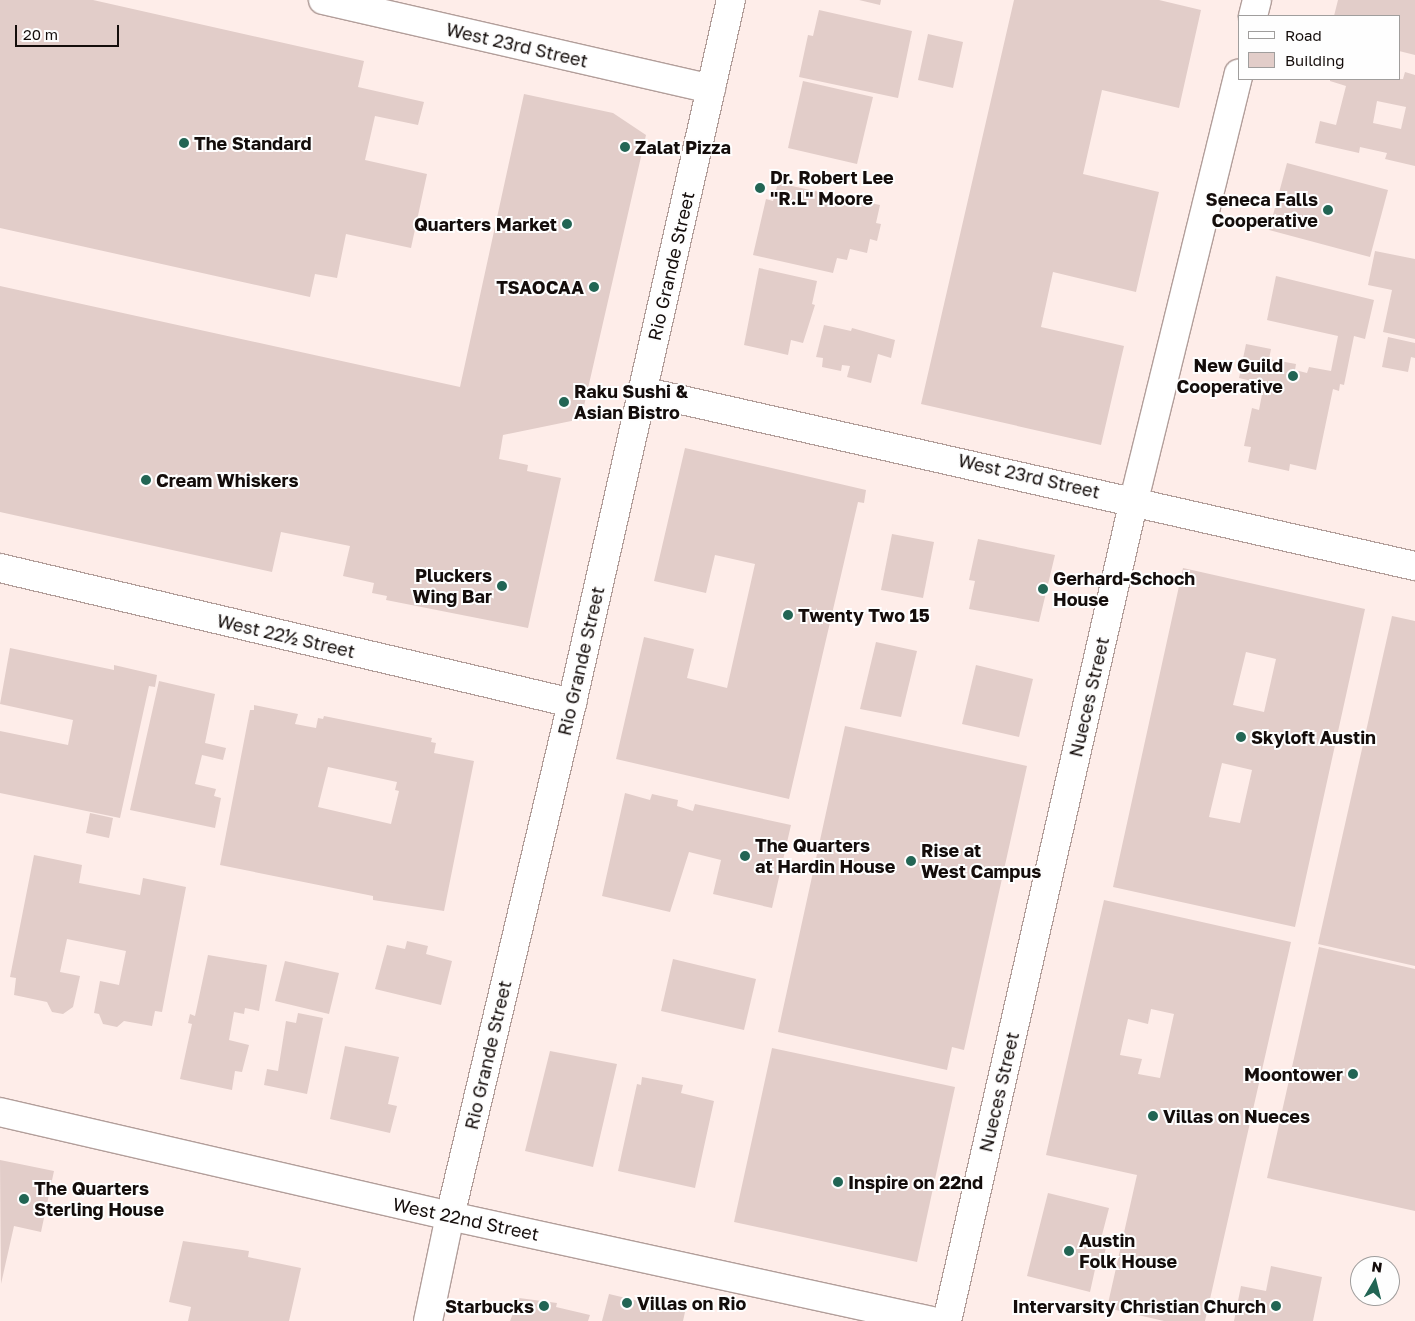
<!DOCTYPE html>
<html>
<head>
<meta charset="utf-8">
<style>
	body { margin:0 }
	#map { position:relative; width:1415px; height:1321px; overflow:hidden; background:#feede9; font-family:"Golos Text",sans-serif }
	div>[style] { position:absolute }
	.building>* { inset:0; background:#e2cdc9 }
	.roads { filter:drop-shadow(1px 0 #b29e9a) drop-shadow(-1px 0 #b29e9a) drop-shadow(0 1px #b29e9a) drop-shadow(0 -1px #b29e9a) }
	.minor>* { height:28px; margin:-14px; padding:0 14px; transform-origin:14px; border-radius:14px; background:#fff }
	.dots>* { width:14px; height:14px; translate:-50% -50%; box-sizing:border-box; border:2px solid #fefefe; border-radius:50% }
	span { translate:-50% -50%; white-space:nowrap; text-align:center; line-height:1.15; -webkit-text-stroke:4px #fefefe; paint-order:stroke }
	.street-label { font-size:18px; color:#140d0b }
	.poi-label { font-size:18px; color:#140d0b; font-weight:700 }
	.left { translate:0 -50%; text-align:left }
	.right { translate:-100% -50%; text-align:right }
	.legend { position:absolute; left:1238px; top:15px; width:162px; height:65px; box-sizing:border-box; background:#fefefe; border:1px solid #a09e9d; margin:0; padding:6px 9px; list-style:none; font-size:15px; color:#140d0b }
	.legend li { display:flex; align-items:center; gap:10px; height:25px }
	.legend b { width:25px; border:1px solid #a09e9d }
	.north { position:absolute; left:1350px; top:1256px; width:50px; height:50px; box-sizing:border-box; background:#fefefe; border:1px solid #a09e9d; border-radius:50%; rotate:8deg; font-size:14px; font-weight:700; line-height:20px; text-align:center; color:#140d0b }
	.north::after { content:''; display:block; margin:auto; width:18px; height:22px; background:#226554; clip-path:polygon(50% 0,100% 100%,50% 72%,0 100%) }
	.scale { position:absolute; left:15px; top:25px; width:104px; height:22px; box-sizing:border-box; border:2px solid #140d0b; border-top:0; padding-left:6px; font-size:15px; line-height:18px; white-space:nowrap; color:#140d0b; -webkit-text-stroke:4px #fefefe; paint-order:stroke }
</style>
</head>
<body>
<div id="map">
	<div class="building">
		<div style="clip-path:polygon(0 0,93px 0,364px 61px,358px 87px,424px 102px,418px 125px,375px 116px,365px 160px,427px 174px,411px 248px,346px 234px,337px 278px,315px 274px,310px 297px,0 228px)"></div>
		<div style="clip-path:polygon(859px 0,881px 0,880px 5px)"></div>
		<div style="clip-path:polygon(1014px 0,1159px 0,1201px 10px,1179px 108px,1102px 90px,1083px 174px,1159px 192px,1136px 292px,1053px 272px,1041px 327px,1124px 346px,1101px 445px,921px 404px)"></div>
		<div style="clip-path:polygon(1338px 0,1415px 0,1415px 55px,1399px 51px,1399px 16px,1334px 16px)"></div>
		<div style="clip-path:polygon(819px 10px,912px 31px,898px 98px,799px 77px,808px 35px,813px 36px)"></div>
		<div style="clip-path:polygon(928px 34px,963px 42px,953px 88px,918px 80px)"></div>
		<div style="clip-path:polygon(evenodd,1405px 72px,1415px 75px,1415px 166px,1385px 159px,1387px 153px,1360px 147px,1359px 153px,1315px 143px,1320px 121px,1336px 125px,1346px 86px,1330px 81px,1330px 79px,1403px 79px,1405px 72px,1377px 101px,1406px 107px,1401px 129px,1373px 123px,1377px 101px)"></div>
		<div style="clip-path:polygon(803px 81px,873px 97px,857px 164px,788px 148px)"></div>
		<div style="clip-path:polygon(524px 94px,613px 113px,646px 135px,581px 419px,503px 435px,499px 459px,528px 465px,527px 471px,561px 478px,528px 628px,386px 600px,387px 596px,372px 593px,374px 583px,343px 576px,350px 546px,281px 532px,272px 572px,0 512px,0 286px,460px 387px)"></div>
		<div style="clip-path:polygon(1287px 163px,1388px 190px,1370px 257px,1269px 230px)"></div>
		<div style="clip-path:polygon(778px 183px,880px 205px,876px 223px,881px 224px,877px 241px,870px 239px,867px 253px,850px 249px,847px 260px,837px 258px,833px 273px,753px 255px,766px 199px,773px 201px)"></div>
		<div style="clip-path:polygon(1375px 251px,1415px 259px,1415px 339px,1383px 332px,1392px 290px,1368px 285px)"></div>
		<div style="clip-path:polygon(759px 268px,817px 281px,812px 304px,815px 305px,803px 343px,791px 340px,788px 355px,744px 345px)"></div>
		<div style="clip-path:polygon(1276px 276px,1374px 300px,1365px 339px,1354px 336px,1344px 385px,1340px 384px,1339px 391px,1333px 389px,1316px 470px,1290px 464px,1289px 471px,1248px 462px,1251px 447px,1244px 446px,1252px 408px,1259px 410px,1264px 384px,1239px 378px,1246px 344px,1271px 349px,1269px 359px,1296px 364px,1295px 370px,1307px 373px,1309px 367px,1331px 371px,1338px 336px,1267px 320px)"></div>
		<div style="clip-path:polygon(824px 325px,851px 331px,852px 328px,895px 340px,891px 358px,878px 354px,871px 383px,847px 377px,850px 366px,842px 365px,841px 371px,822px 367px,823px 358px,816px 357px)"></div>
		<div style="clip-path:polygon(1388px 337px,1415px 343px,1415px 358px,1411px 357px,1408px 372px,1382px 367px)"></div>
		<div style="clip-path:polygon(685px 448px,866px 490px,864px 503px,858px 502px,789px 799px,616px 759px,644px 637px,694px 649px,687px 678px,727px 688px,755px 564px,715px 555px,706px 593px,654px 581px)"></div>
		<div style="clip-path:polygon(892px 534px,934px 542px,923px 598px,881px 590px)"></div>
		<div style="clip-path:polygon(978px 539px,1055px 555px,1039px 622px,969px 609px,975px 581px,969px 580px)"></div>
		<div style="clip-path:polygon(evenodd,1183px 568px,1365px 609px,1295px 927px,1113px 887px,1183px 568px,1246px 652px,1276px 659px,1264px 712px,1233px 705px,1246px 652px,1183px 568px,1222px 763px,1252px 770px,1240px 823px,1209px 817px,1222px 763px)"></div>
		<div style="clip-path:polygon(1392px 616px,1415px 621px,1415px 966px,1318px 944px)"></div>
		<div style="clip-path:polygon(876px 642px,917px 651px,901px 717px,860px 709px)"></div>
		<div style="clip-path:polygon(10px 648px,114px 670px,114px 665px,157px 675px,155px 687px,149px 686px,120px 818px,0 793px,0 731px,68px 745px,73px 720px,0 704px)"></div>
		<div style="clip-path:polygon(976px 665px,1033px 679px,1019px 737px,962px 724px)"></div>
		<div style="clip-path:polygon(159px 681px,215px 694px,205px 743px,226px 748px,223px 760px,202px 755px,195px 784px,216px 789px,214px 796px,221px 798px,215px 828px,130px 810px)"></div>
		<div style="clip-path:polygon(evenodd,254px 705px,298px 714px,295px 724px,316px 728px,318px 718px,323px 719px,324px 716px,432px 738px,431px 742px,436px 743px,434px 753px,474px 761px,444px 911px,373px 900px,373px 896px,220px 865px,250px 710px,254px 710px,254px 705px,328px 767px,397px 782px,395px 790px,399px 791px,391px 824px,318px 807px,328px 767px)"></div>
		<div style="clip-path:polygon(845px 726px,1027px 766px,964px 1050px,952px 1047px,947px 1070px,778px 1032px)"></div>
		<div style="clip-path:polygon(625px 793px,650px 800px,652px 794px,678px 800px,677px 806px,693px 811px,695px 804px,791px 825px,772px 908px,713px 894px,721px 860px,689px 852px,670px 912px,602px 896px)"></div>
		<div style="clip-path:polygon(90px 813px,113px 818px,109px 838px,86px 833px)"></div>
		<div style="clip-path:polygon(34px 855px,82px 865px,79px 883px,140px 895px,143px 878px,186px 887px,162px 1012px,155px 1011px,152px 1026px,124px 1021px,117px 1027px,103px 1024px,99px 1014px,94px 1013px,100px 981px,119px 985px,126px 951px,67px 939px,60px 972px,80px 976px,73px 1007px,63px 1014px,52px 1012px,47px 1002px,14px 995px,16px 978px,10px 977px)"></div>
		<div style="clip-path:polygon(evenodd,1104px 900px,1291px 942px,1205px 1321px,1164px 1321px,1107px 1308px,1137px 1175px,1046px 1155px,1104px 900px,1151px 1009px,1174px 1014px,1160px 1078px,1138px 1074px,1142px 1059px,1120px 1055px,1128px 1019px,1148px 1024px,1151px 1009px)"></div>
		<div style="clip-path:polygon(407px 941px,428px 946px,426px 954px,452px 961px,441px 1005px,375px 989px,387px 945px,405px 949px)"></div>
		<div style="clip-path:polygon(1319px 947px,1415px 969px,1415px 1211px,1267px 1178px)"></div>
		<div style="clip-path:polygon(208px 955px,267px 965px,259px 1011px,245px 1008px,244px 1014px,234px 1012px,229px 1040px,249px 1045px,242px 1072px,235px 1071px,232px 1090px,180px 1079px,192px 1024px,188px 1023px,190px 1014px,195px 1016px)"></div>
		<div style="clip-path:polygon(673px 959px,756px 979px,744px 1030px,661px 1011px)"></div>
		<div style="clip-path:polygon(285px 961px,339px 973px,329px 1014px,275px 1001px)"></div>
		<div style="clip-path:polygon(298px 1013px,323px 1018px,307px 1094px,264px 1085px,267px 1069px,278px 1071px,286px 1021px,296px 1023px)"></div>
		<div style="clip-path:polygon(345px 1046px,399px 1057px,388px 1104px,397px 1106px,390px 1133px,330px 1119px)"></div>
		<div style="clip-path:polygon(772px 1048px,955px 1087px,917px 1262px,734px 1222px)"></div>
		<div style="clip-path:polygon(550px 1051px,617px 1064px,593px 1167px,525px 1151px)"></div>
		<div style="clip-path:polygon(642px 1077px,683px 1085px,681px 1093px,714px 1101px,695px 1188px,618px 1171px,637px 1084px,641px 1085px)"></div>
		<div style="clip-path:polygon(0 1160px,54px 1171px,41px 1232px,14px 1226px,1px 1284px)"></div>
		<div style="clip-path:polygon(1048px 1193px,1109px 1208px,1102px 1235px,1109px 1236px,1101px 1267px,1096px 1265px,1090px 1292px,1027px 1276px)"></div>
		<div style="clip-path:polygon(183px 1241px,249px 1251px,248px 1257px,301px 1268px,289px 1321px,188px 1321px,191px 1307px,169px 1302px)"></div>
		<div style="clip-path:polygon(1271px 1266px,1322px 1277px,1313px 1321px,1234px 1321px,1241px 1286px,1266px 1291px)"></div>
		<div style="clip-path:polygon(609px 1294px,685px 1312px,683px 1321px,602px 1321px)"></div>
		<div style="clip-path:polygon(519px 1298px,557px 1303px,556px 1307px,590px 1315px,588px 1321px,510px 1321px)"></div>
	</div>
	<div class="roads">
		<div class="minor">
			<div style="left:323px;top:0;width:398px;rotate:12.9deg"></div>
			<div style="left:1253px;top:16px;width:16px;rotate:-76deg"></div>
			<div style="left:642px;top:391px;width:793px;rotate:12.76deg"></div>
			<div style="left:0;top:568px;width:588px;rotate:13.28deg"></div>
			<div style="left:0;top:1112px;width:462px;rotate:13deg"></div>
			<div style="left:450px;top:1216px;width:494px;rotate:12.3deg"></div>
			<div style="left:428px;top:1321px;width:107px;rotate:-78.2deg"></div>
			<div style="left:450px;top:1216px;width:527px;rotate:-76.62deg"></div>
			<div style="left:572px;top:703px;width:721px;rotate:-77.26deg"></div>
			<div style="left:947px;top:1321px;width:842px;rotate:-77.17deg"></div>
			<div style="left:1134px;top:500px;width:439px;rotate:-76.2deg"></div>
		</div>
	</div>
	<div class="dots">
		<div style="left:184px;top:143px;background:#226554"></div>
		<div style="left:625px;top:147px;background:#226554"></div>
		<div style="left:760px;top:188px;background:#226554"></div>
		<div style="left:1328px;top:210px;background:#226554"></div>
		<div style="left:567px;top:224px;background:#226554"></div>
		<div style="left:594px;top:287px;background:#226554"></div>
		<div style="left:1293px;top:376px;background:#226554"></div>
		<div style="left:564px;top:402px;background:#226554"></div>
		<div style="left:146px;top:480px;background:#226554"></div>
		<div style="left:502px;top:586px;background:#226554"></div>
		<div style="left:1043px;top:589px;background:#226554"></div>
		<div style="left:788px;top:615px;background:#226554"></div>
		<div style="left:1241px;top:737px;background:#226554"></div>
		<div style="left:745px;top:856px;background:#226554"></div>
		<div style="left:911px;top:861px;background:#226554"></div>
		<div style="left:1353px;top:1074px;background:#226554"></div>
		<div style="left:1153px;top:1116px;background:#226554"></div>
		<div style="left:838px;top:1182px;background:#226554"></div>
		<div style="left:24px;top:1199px;background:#226554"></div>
		<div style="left:1069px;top:1251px;background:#226554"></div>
		<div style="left:627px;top:1303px;background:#226554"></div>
		<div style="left:544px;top:1306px;background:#226554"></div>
		<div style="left:1276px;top:1306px;background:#226554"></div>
	</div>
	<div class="street-label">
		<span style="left:517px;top:45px;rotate:13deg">West 23rd Street</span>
		<span style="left:671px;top:266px;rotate:-77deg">Rio Grande Street</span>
		<span style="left:1029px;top:476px;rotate:13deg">West 23rd Street</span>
		<span style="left:286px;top:636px;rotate:13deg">West 22½ Street</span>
		<span style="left:581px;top:661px;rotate:-77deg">Rio Grande Street</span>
		<span style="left:1089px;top:697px;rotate:-77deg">Nueces Street</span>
		<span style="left:488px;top:1055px;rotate:-77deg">Rio Grande Street</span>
		<span style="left:999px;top:1092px;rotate:-77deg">Nueces Street</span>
		<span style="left:466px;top:1219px;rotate:12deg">West 22nd Street</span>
	</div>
	<div class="poi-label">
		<span class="left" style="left:194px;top:143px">The Standard</span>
		<span class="left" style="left:635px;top:147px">Zalat Pizza</span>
		<span class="left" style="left:770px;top:188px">Dr. Robert Lee<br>"R.L" Moore</span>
		<span class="right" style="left:1318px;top:210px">Seneca Falls<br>Cooperative</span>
		<span class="right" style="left:557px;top:224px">Quarters Market</span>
		<span class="right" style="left:584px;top:287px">TSAOCAA</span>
		<span class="right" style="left:1283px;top:376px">New Guild<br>Cooperative</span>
		<span class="left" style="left:574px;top:402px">Raku Sushi &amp;<br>Asian Bistro</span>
		<span class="left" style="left:156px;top:480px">Cream Whiskers</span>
		<span class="right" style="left:492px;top:586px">Pluckers<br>Wing Bar</span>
		<span class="left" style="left:1053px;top:589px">Gerhard-Schoch<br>House</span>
		<span class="left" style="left:798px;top:615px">Twenty Two 15</span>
		<span class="left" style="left:1251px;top:737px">Skyloft Austin</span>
		<span class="left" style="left:755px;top:856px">The Quarters<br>at Hardin House</span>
		<span class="left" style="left:921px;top:861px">Rise at<br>West Campus</span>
		<span class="right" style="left:1343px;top:1074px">Moontower</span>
		<span class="left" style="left:1163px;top:1116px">Villas on Nueces</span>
		<span class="left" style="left:848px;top:1182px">Inspire on 22nd</span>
		<span class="left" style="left:34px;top:1199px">The Quarters<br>Sterling House</span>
		<span class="left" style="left:1079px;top:1251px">Austin<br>Folk House</span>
		<span class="left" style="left:637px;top:1303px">Villas on Rio</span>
		<span class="right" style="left:534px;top:1306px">Starbucks</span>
		<span class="right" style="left:1266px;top:1306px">Intervarsity Christian Church</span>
	</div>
	<ul class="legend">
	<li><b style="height:6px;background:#fff"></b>Road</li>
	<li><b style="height:14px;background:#e2cdc9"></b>Building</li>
	</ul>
	<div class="north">N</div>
	<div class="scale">20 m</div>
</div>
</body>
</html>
